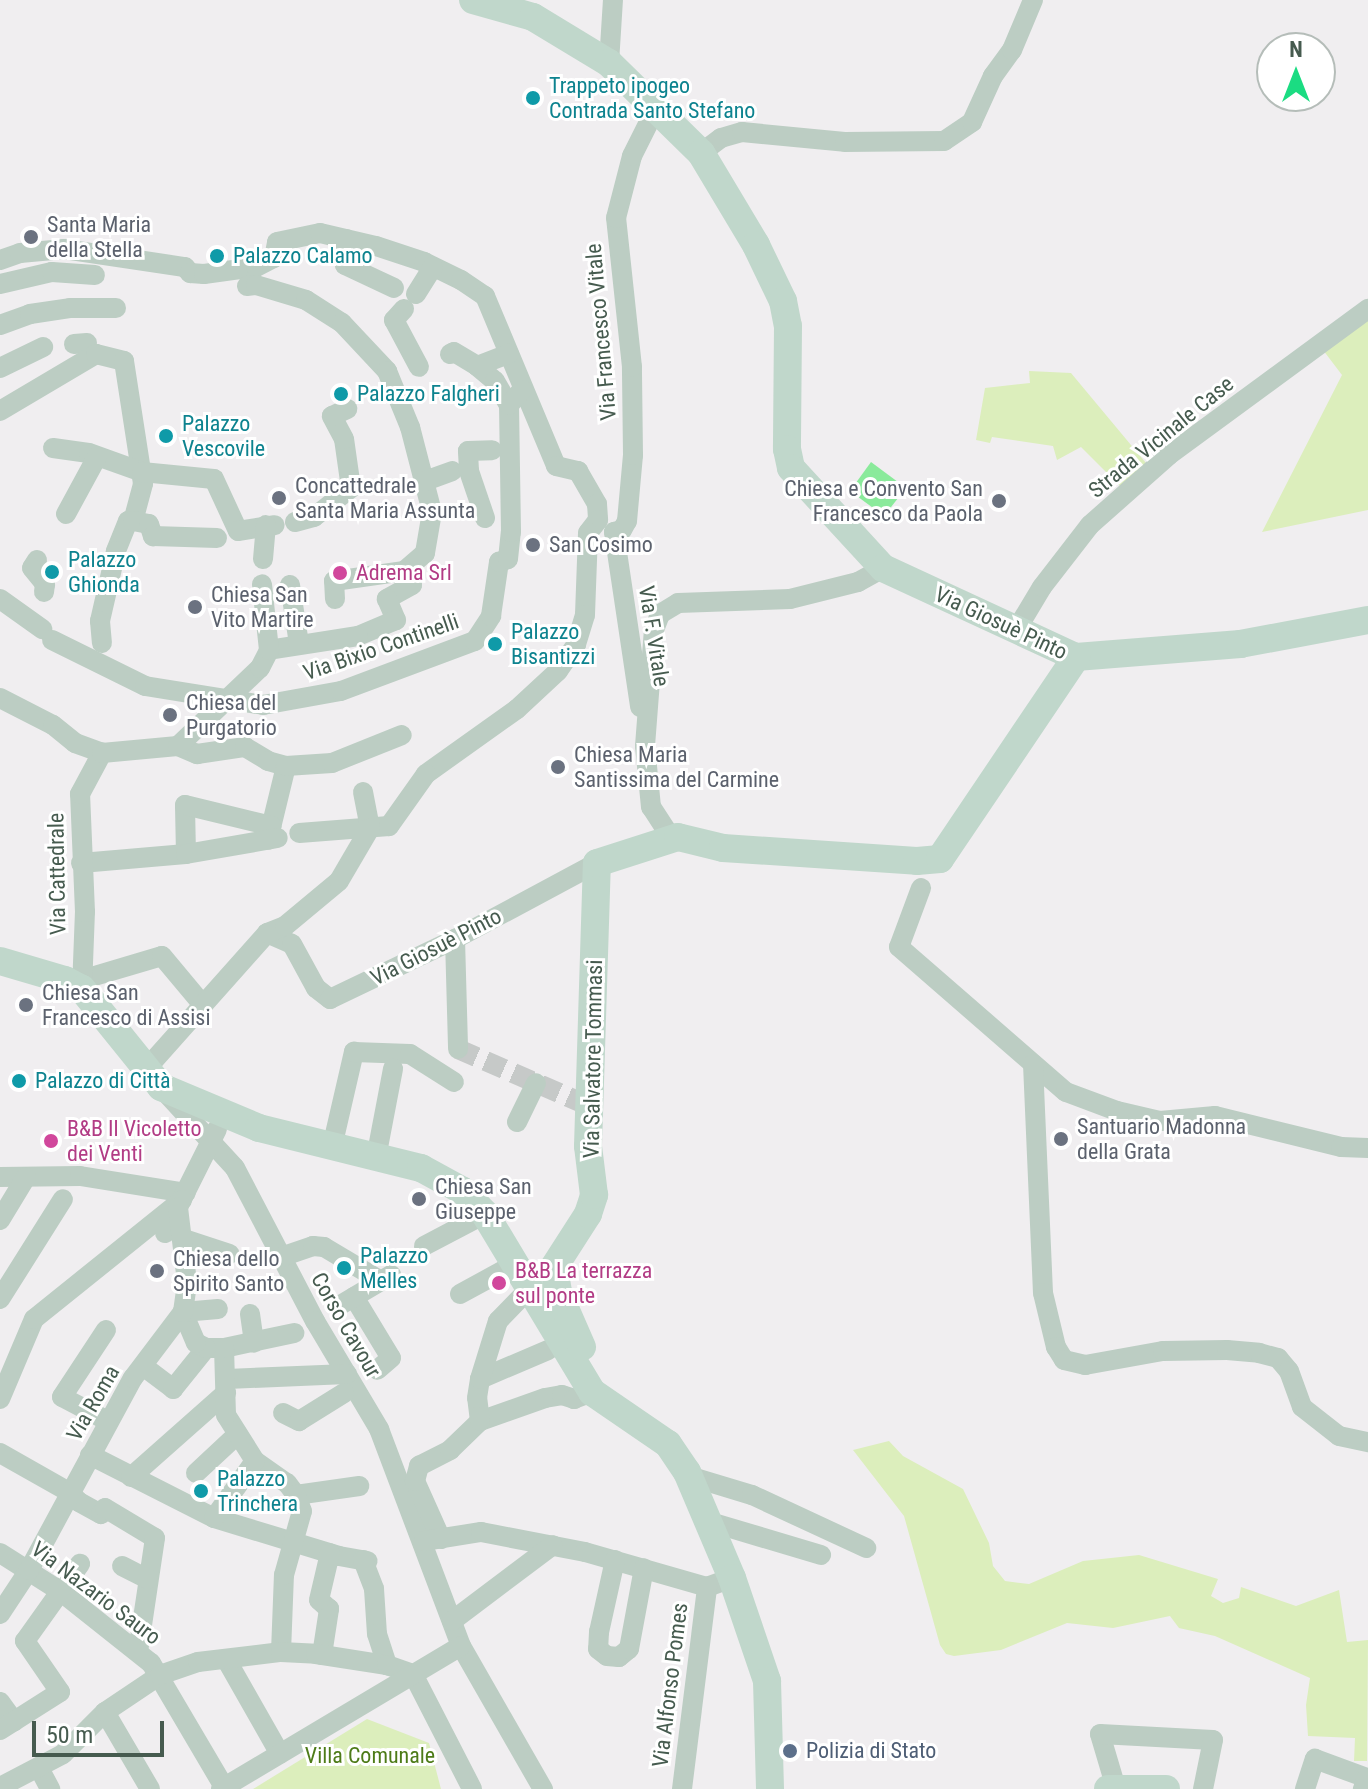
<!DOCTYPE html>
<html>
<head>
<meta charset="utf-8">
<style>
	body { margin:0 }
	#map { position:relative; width:1368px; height:1789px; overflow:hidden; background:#f0eef0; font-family:"Roboto Condensed",sans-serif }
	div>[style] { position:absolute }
	.green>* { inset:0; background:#dceebc }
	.water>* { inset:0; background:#8aea9b }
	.street-tunnel>* { height:20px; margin-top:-10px; transform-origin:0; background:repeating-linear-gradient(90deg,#c6c9c8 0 20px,transparent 0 30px) }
	.street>* { height:20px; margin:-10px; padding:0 10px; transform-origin:10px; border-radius:10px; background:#bccdc3 }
	.secondary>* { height:28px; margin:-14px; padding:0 14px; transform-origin:14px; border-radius:14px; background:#c0d7cb }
	.dots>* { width:22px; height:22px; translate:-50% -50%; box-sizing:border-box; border:4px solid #fff; border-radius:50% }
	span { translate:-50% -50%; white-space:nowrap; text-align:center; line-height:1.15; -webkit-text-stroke:6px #fff; paint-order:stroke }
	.culture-label { font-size:22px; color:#0d838f }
	.left { translate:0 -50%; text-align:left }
	.worship-label { font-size:22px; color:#5b616d }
	.right { translate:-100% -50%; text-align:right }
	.street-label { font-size:22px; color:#465b4f }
	.hotel-label { font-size:22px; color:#b23c85 }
	.service-label { font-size:22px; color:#4e5e75 }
	.park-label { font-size:22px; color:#4d7b18 }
	.north { position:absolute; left:1256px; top:32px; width:80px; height:80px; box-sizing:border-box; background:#fff; border:2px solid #b5bdb9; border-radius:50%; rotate:0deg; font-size:22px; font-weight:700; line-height:32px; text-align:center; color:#465b4f }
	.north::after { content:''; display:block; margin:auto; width:28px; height:36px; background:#1bdc82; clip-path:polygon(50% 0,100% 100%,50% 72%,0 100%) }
	.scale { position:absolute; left:32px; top:1721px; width:132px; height:36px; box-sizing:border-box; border:4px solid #465b4f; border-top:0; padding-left:10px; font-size:24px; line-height:28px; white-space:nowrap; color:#465b4f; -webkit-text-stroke:6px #fff; paint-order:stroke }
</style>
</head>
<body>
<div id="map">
	<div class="green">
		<div style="clip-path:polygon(1368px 309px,1368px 510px,1262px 532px,1342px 375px,1323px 350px)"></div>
		<div style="clip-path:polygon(1029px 371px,1071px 373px,1146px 463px,1120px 486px,1081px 447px,1057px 460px,1053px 446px,992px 437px,990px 443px,976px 440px,985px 388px,1030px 383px)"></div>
		<div style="clip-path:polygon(889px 1441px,903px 1456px,963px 1489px,989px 1543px,993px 1566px,1005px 1581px,1029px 1584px,1083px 1561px,1139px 1555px,1218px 1579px,1211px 1596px,1223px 1603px,1239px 1598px,1241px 1587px,1296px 1606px,1339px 1590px,1347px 1642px,1368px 1640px,1367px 1761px,1354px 1761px,1355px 1738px,1308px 1736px,1306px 1705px,1310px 1678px,1215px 1636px,1179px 1628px,1170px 1616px,1113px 1628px,1067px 1623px,1001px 1650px,954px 1656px,946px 1654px,940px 1645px,904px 1516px,853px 1450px)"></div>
		<div style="clip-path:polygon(367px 1719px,429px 1743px,441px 1789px,253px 1789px)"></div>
	</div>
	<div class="water">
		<div style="clip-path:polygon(871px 462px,906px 488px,884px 516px,850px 491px)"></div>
	</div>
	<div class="street-tunnel">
		<div style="left:458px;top:1049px;width:143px;rotate:23.5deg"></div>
	</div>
	<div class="street">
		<div style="left:609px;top:63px;width:63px;rotate:-86.4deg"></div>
		<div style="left:701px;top:153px;width:25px;rotate:-37deg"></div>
		<div style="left:721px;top:138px;width:22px;rotate:-16deg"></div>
		<div style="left:742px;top:132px;width:103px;rotate:5.5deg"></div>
		<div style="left:845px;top:142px;width:99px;rotate:-0.6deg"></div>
		<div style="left:944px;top:141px;width:34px;rotate:-34deg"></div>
		<div style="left:972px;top:122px;width:51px;rotate:-65.5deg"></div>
		<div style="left:993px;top:76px;width:32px;rotate:-54deg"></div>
		<div style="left:1012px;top:50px;width:54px;rotate:-67.2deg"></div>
		<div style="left:346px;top:239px;width:26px;rotate:92deg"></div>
		<div style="left:345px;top:265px;width:54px;rotate:25.1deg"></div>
		<div style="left:0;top:260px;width:21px;rotate:-19deg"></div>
		<div style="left:20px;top:253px;width:44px;rotate:-5.2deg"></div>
		<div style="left:64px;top:249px;width:122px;rotate:8.5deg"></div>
		<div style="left:185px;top:267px;width:8px;rotate:50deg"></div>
		<div style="left:190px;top:273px;width:14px;rotate:4deg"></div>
		<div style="left:204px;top:274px;width:52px;rotate:-7.7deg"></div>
		<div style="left:256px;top:267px;width:20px;rotate:-27deg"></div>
		<div style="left:274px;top:258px;width:16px;rotate:-79deg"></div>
		<div style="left:277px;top:242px;width:44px;rotate:-11.8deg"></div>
		<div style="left:320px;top:233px;width:57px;rotate:13.1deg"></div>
		<div style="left:376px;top:246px;width:51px;rotate:18.4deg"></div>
		<div style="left:424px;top:262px;width:41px;rotate:25.9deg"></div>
		<div style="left:461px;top:280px;width:29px;rotate:34deg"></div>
		<div style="left:485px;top:296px;width:184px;rotate:67.3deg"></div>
		<div style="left:556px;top:466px;width:23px;rotate:13deg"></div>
		<div style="left:578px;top:471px;width:38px;rotate:60deg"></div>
		<div style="left:597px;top:504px;width:16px;rotate:86deg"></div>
		<div style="left:598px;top:520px;width:16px;rotate:128deg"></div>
		<div style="left:588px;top:533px;width:82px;rotate:92.1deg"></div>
		<div style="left:585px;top:615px;width:31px;rotate:107deg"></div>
		<div style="left:576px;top:645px;width:32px;rotate:125deg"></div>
		<div style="left:558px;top:671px;width:56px;rotate:137.2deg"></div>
		<div style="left:517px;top:709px;width:112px;rotate:144.5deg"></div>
		<div style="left:426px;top:774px;width:64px;rotate:125.4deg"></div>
		<div style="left:389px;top:826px;width:90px;rotate:175.6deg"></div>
		<div style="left:0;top:284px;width:53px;rotate:-13deg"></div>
		<div style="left:52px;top:272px;width:43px;rotate:4deg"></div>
		<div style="left:247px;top:286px;width:9px;rotate:-6deg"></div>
		<div style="left:256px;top:285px;width:52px;rotate:16.7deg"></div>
		<div style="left:306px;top:300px;width:43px;rotate:32.6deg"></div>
		<div style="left:342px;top:323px;width:66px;rotate:46.8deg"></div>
		<div style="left:387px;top:371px;width:61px;rotate:67.7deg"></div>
		<div style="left:410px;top:427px;width:88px;rotate:75.5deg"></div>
		<div style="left:432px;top:512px;width:42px;rotate:99.7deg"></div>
		<div style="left:425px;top:553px;width:28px;rotate:139deg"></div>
		<div style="left:404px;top:571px;width:16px;rotate:60deg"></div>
		<div style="left:412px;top:585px;width:29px;rotate:151deg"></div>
		<div style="left:387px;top:599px;width:23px;rotate:67deg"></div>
		<div style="left:396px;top:620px;width:41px;rotate:157.2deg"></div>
		<div style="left:358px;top:636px;width:90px;rotate:171.1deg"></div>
		<div style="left:416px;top:294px;width:32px;rotate:-58deg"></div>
		<div style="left:404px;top:309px;width:15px;rotate:132deg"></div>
		<div style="left:394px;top:320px;width:53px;rotate:62deg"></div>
		<div style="left:0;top:325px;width:32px;rotate:-20deg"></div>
		<div style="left:30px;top:314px;width:40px;rotate:-8.5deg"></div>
		<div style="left:70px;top:308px;width:46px"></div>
		<div style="left:74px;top:344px;width:13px;rotate:-4deg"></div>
		<div style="left:450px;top:354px;width:4px;rotate:-27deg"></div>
		<div style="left:454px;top:352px;width:27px;rotate:31deg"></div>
		<div style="left:477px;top:366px;width:34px;rotate:-21deg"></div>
		<div style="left:477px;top:366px;width:23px;rotate:40deg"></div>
		<div style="left:495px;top:381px;width:28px;rotate:60deg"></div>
		<div style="left:0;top:368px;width:48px;rotate:-26deg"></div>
		<div style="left:0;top:411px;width:112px;rotate:-30.7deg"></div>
		<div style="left:96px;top:354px;width:29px;rotate:14deg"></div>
		<div style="left:124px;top:361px;width:124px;rotate:81.2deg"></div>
		<div style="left:143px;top:484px;width:38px;rotate:105deg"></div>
		<div style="left:133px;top:521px;width:5px;rotate:180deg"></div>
		<div style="left:128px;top:521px;width:32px;rotate:112deg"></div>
		<div style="left:116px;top:551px;width:72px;rotate:102.9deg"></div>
		<div style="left:100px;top:621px;width:22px;rotate:85deg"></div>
		<div style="left:53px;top:448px;width:36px;rotate:8deg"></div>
		<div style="left:89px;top:453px;width:56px;rotate:19.7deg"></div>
		<div style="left:142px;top:472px;width:72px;rotate:5.6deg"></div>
		<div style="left:214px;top:479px;width:57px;rotate:65.2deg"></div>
		<div style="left:238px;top:531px;width:37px;rotate:-9deg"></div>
		<div style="left:425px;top:481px;width:29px;rotate:-20deg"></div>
		<div style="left:66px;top:514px;width:65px;rotate:-61.5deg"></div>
		<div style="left:485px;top:518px;width:50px;rotate:-108.8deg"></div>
		<div style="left:469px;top:471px;width:20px;rotate:-93deg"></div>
		<div style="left:468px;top:451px;width:24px;rotate:-2deg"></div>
		<div style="left:133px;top:521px;width:16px;rotate:11deg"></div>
		<div style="left:149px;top:524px;width:13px;rotate:72deg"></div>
		<div style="left:153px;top:536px;width:64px;rotate:1.8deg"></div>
		<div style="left:295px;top:522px;width:20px;rotate:-15deg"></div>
		<div style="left:314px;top:517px;width:47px;rotate:-38.1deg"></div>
		<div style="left:351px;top:488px;width:49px;rotate:-98.1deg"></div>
		<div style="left:344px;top:439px;width:26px;rotate:-118deg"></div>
		<div style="left:332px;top:416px;width:17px;rotate:-25deg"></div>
		<div style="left:614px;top:532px;width:8px;rotate:-14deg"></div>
		<div style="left:622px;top:530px;width:10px;rotate:-61deg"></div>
		<div style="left:627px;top:521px;width:66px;rotate:-84.8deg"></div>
		<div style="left:633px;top:455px;width:88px;rotate:-90.7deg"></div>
		<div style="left:632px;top:367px;width:150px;rotate:-96.1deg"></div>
		<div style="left:616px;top:218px;width:64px;rotate:-75.5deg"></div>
		<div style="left:632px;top:156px;width:54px;rotate:-63.4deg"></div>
		<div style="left:614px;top:532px;width:177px;rotate:81.5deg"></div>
		<div style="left:263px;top:559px;width:34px;rotate:-85deg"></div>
		<div style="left:37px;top:560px;width:9px;rotate:122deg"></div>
		<div style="left:32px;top:568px;width:21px;rotate:51deg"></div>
		<div style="left:45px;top:584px;width:8px;rotate:97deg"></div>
		<div style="left:290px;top:585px;width:60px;rotate:81.3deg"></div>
		<div style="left:0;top:599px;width:52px;rotate:35.5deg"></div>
		<div style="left:335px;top:599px;width:18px;rotate:-93deg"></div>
		<div style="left:334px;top:581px;width:71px;rotate:-8.1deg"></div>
		<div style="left:1015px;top:632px;width:52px;rotate:-59deg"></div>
		<div style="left:1042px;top:587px;width:78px;rotate:-52.3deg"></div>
		<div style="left:1090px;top:525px;width:106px;rotate:-41.5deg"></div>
		<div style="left:1169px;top:455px;width:247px;rotate:-36.3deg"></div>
		<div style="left:52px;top:640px;width:104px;rotate:26.3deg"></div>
		<div style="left:145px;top:686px;width:120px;rotate:9.1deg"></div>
		<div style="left:263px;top:705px;width:79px;rotate:-10.2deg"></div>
		<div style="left:341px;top:691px;width:143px;rotate:-20.5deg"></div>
		<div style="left:475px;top:641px;width:30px;rotate:-57deg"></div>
		<div style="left:491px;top:616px;width:55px;rotate:-81.6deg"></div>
		<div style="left:499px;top:562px;width:9px;rotate:-18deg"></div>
		<div style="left:508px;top:559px;width:27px;rotate:-84deg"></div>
		<div style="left:511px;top:532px;width:127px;rotate:-90.9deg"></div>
		<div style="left:509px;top:405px;width:20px;rotate:-49deg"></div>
		<div style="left:0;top:698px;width:59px;rotate:27deg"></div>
		<div style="left:53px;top:725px;width:28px;rotate:39deg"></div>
		<div style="left:75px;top:743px;width:29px;rotate:20deg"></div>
		<div style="left:178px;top:746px;width:21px;rotate:23deg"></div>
		<div style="left:197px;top:754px;width:49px;rotate:-8.3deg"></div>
		<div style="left:245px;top:747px;width:27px;rotate:31deg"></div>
		<div style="left:268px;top:761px;width:19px;rotate:16deg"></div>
		<div style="left:286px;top:766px;width:76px;rotate:103.7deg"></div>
		<div style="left:286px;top:766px;width:46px;rotate:-3.7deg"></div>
		<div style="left:332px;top:763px;width:75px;rotate:-21.8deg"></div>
		<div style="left:363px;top:792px;width:37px;rotate:79deg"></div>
		<div style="left:672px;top:839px;width:38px;rotate:-123deg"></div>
		<div style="left:651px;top:807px;width:61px;rotate:-95.6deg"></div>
		<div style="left:645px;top:746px;width:116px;rotate:-85.6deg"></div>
		<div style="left:654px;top:630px;width:17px;rotate:-69deg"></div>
		<div style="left:660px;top:614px;width:21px;rotate:-31deg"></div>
		<div style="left:678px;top:603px;width:112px;rotate:-2deg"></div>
		<div style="left:790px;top:599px;width:70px;rotate:-14deg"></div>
		<div style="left:858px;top:582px;width:29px;rotate:-29deg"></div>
		<div style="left:186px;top:854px;width:49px;rotate:-91.2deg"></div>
		<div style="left:185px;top:805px;width:89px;rotate:13.7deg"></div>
		<div style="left:81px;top:863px;width:105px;rotate:-4.9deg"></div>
		<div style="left:186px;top:854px;width:93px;rotate:-9.9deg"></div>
		<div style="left:921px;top:888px;width:63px;rotate:110.4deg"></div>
		<div style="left:899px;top:947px;width:221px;rotate:41deg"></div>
		<div style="left:1066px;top:1092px;width:54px;rotate:20.4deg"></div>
		<div style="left:1117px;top:1111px;width:44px;rotate:13.1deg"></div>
		<div style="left:1160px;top:1121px;width:55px;rotate:-5.2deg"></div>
		<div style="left:1215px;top:1116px;width:130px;rotate:13.8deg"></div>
		<div style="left:1341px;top:1147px;width:27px;rotate:2deg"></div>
		<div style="left:267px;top:933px;width:27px;rotate:24deg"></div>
		<div style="left:292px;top:944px;width:50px;rotate:61.4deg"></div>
		<div style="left:316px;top:988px;width:18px;rotate:38deg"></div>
		<div style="left:330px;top:999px;width:139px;rotate:-25.6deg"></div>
		<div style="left:455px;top:939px;width:161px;rotate:-28.2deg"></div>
		<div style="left:455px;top:939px;width:110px;rotate:88.4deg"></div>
		<div style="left:81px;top:980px;width:84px;rotate:-16.5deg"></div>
		<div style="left:162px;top:956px;width:64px;rotate:50.1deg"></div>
		<div style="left:82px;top:989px;width:77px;rotate:-87.8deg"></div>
		<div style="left:85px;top:912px;width:118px;rotate:-92.4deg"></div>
		<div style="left:80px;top:794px;width:47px;rotate:-61.8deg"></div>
		<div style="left:102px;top:753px;width:76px;rotate:-5.3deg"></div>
		<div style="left:178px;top:746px;width:113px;rotate:-43.6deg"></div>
		<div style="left:260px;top:668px;width:20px;rotate:-63deg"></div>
		<div style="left:269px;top:650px;width:66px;rotate:-96.1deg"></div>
		<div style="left:1033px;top:1064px;width:229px;rotate:87.5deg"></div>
		<div style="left:1043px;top:1293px;width:56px;rotate:76.5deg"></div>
		<div style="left:1056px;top:1347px;width:15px;rotate:58deg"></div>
		<div style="left:1064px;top:1360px;width:22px;rotate:13deg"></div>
		<div style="left:1085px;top:1365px;width:79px;rotate:-10.2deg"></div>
		<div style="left:1163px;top:1351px;width:64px;rotate:-0.9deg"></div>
		<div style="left:1227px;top:1350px;width:32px;rotate:5deg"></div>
		<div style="left:1259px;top:1353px;width:20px;rotate:15deg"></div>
		<div style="left:1278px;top:1358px;width:17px;rotate:50deg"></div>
		<div style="left:1289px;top:1371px;width:38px;rotate:70deg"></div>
		<div style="left:1302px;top:1407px;width:47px;rotate:38.1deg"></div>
		<div style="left:1339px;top:1436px;width:30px;rotate:12deg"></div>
		<div style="left:146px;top:1069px;width:182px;rotate:-48.3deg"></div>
		<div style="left:267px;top:933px;width:19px;rotate:-21deg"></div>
		<div style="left:285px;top:926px;width:70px;rotate:-39.8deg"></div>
		<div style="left:339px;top:881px;width:61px;rotate:-59.7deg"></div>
		<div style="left:167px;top:1094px;width:100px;rotate:47.4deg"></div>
		<div style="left:235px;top:1168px;width:173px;rotate:62.4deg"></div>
		<div style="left:315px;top:1321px;width:126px;rotate:59.3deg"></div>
		<div style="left:379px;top:1429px;width:232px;rotate:69.3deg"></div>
		<div style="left:461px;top:1646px;width:165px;rotate:60.2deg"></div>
		<div style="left:517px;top:1122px;width:43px;rotate:-64deg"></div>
		<div style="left:332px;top:1147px;width:98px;rotate:-77deg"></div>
		<div style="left:354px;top:1052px;width:56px;rotate:2deg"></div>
		<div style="left:410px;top:1054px;width:52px;rotate:32.5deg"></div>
		<div style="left:376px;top:1158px;width:91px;rotate:-79.2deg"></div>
		<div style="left:0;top:1177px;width:80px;rotate:-0.7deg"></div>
		<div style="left:80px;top:1176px;width:107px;rotate:9.1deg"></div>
		<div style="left:0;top:1220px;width:50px;rotate:-58.8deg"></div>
		<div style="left:165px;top:1233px;width:116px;rotate:-63.4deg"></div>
		<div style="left:184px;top:1239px;width:48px;rotate:18.1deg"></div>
		<div style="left:424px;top:1246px;width:69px;rotate:-27.7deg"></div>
		<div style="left:281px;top:1257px;width:34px;rotate:-19deg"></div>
		<div style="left:313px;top:1246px;width:11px;rotate:5deg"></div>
		<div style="left:324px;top:1247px;width:66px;rotate:30.8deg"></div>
		<div style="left:460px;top:1294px;width:63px;rotate:-28.6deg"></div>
		<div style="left:354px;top:1297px;width:71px;rotate:58.8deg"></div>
		<div style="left:391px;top:1358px;width:18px;rotate:139deg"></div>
		<div style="left:0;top:1299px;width:118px;rotate:-57.8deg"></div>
		<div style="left:337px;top:1307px;width:63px;rotate:-30.7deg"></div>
		<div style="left:250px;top:1314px;width:29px;rotate:82deg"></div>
		<div style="left:106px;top:1330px;width:80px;rotate:123.3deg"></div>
		<div style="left:62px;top:1397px;width:52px;rotate:27.6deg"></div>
		<div style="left:224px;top:1348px;width:72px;rotate:-12.1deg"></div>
		<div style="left:143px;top:1366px;width:38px;rotate:37deg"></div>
		<div style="left:173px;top:1389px;width:53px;rotate:-51.2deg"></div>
		<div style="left:227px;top:1379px;width:120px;rotate:-2.4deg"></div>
		<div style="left:480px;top:1379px;width:74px;rotate:-23.1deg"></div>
		<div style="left:0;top:1399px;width:87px;rotate:-67deg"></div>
		<div style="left:34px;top:1319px;width:190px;rotate:-38.8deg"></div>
		<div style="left:283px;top:1413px;width:18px;rotate:27deg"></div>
		<div style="left:299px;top:1421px;width:53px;rotate:-31.9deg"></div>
		<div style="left:480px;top:1421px;width:69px;rotate:-19.5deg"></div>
		<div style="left:545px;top:1398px;width:17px;rotate:-10deg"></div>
		<div style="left:562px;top:1395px;width:13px;rotate:18deg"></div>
		<div style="left:574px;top:1399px;width:19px;rotate:-21deg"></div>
		<div style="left:0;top:1453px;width:79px;rotate:29.5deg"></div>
		<div style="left:69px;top:1492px;width:14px;rotate:45deg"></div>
		<div style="left:79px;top:1502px;width:25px;rotate:29deg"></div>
		<div style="left:101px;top:1514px;width:7px;rotate:-56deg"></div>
		<div style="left:105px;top:1508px;width:58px;rotate:31deg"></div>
		<div style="left:155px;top:1538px;width:115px;rotate:98.5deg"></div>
		<div style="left:90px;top:1455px;width:139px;rotate:26.9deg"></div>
		<div style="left:214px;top:1518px;width:131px;rotate:16.9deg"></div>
		<div style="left:339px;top:1556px;width:29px;rotate:10deg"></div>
		<div style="left:255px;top:1461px;width:39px;rotate:35deg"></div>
		<div style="left:287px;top:1483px;width:15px;rotate:53deg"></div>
		<div style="left:296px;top:1495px;width:64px;rotate:-8.1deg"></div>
		<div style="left:196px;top:1473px;width:57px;rotate:-42.9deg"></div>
		<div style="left:689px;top:1476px;width:66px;rotate:16.8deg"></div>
		<div style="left:752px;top:1495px;width:126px;rotate:24.9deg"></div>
		<div style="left:131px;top:1477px;width:127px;rotate:-41.5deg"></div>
		<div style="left:214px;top:1518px;width:70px;rotate:-54.3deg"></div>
		<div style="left:255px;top:1461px;width:54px;rotate:-122.2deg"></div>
		<div style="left:226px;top:1415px;width:67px;rotate:-91.7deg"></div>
		<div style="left:224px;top:1348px;width:18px;rotate:180deg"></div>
		<div style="left:206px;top:1348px;width:11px;rotate:-153deg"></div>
		<div style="left:196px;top:1343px;width:34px;rotate:-113deg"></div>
		<div style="left:183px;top:1312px;width:35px;rotate:-5deg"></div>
		<div style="left:707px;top:1521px;width:119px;rotate:16.6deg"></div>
		<div style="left:441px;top:1539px;width:64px;rotate:-114.1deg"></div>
		<div style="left:415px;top:1481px;width:16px;rotate:-75deg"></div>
		<div style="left:419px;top:1466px;width:35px;rotate:-27deg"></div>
		<div style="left:450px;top:1450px;width:42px;rotate:-44deg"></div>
		<div style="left:480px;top:1421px;width:23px;rotate:-97deg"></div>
		<div style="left:477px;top:1398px;width:19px;rotate:-81deg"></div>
		<div style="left:480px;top:1379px;width:61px;rotate:-72.8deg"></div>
		<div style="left:498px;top:1321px;width:35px;rotate:-46deg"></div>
		<div style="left:424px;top:1541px;width:58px;rotate:-9deg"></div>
		<div style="left:481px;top:1532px;width:106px;rotate:10.9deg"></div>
		<div style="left:585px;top:1552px;width:127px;rotate:16deg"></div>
		<div style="left:707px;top:1587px;width:27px;rotate:-20deg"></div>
		<div style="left:0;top:1553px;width:71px;rotate:32.3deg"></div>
		<div style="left:60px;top:1591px;width:116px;rotate:38.4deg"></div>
		<div style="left:151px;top:1663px;width:144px;rotate:59.5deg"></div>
		<div style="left:363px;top:1560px;width:31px;rotate:69deg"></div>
		<div style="left:374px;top:1589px;width:45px;rotate:86.2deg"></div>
		<div style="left:377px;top:1634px;width:33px;rotate:72deg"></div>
		<div style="left:615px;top:1560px;width:74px;rotate:102.5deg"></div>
		<div style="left:599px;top:1632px;width:17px;rotate:93deg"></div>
		<div style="left:598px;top:1649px;width:11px;rotate:38deg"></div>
		<div style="left:607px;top:1656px;width:12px;rotate:5deg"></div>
		<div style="left:619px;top:1657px;width:13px;rotate:-39deg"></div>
		<div style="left:629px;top:1649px;width:82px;rotate:-79.5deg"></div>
		<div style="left:122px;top:1566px;width:29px;rotate:27deg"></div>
		<div style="left:0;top:1614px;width:53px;rotate:-56.6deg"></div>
		<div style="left:29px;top:1570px;width:218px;rotate:-61.6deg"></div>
		<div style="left:133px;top:1378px;width:83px;rotate:-52.9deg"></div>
		<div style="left:183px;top:1312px;width:30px;rotate:-82deg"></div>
		<div style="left:187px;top:1282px;width:75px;rotate:-96.9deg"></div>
		<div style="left:452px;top:1621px;width:126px;rotate:-37deg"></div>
		<div style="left:281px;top:1652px;width:77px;rotate:-87.8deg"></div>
		<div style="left:284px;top:1575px;width:66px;rotate:-74.3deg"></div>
		<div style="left:302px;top:1511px;width:17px;rotate:-111deg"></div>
		<div style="left:322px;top:1655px;width:47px;rotate:-81.3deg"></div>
		<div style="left:329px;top:1609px;width:13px;rotate:-138deg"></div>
		<div style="left:319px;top:1600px;width:48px;rotate:-76.8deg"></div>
		<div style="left:226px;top:1659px;width:109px;rotate:60.4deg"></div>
		<div style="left:413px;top:1674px;width:129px;rotate:62.8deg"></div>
		<div style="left:0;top:1702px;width:24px;rotate:54deg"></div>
		<div style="left:105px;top:1712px;width:89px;rotate:59.7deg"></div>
		<div style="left:0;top:1730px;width:71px;rotate:-32.3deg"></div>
		<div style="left:60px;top:1692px;width:62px;rotate:-124.5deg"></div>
		<div style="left:25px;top:1641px;width:95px;rotate:-54.5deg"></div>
		<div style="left:39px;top:1768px;width:24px;rotate:62deg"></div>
		<div style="left:0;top:1787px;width:71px;rotate:-27.6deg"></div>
		<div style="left:63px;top:1754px;width:59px;rotate:-45deg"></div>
		<div style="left:105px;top:1712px;width:66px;rotate:-33.9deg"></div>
		<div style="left:160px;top:1675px;width:40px;rotate:-18.9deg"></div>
		<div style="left:198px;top:1662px;width:84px;rotate:-6.9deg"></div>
		<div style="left:281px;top:1652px;width:35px;rotate:3deg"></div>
		<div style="left:316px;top:1654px;width:72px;rotate:8.8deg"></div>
		<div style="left:387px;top:1665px;width:28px;rotate:19deg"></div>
		<div style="left:1116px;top:1788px;width:56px;rotate:-106.5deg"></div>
		<div style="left:1100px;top:1734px;width:113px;rotate:3deg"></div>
		<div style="left:1213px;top:1740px;width:50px;rotate:101.5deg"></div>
		<div style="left:221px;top:1789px;width:279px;rotate:-30.8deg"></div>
		<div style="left:682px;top:1789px;width:204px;rotate:-82.9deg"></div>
		<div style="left:1305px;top:1789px;width:32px;rotate:-72deg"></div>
		<div style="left:1315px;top:1759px;width:55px;rotate:20.1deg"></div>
		<div style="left:1367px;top:1778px;width:12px;rotate:110deg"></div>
	</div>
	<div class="secondary">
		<div style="left:473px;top:0;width:62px;rotate:15.8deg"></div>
		<div style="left:533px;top:17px;width:89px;rotate:31.2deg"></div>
		<div style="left:609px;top:63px;width:129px;rotate:44.4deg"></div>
		<div style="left:701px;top:153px;width:107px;rotate:59.1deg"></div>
		<div style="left:756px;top:245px;width:62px;rotate:64.3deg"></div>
		<div style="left:783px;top:301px;width:25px;rotate:79deg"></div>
		<div style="left:788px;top:326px;width:123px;rotate:90.5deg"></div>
		<div style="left:787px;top:449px;width:19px;rotate:78deg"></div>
		<div style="left:791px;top:468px;width:136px;rotate:47.4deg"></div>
		<div style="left:883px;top:568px;width:213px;rotate:24.8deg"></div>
		<div style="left:1076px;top:657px;width:165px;rotate:-4.5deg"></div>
		<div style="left:1240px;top:644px;width:130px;rotate:-10.6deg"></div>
		<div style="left:0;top:961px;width:68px;rotate:16.3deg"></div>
		<div style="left:65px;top:980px;width:19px;rotate:28deg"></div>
		<div style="left:82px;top:989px;width:126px;rotate:51.1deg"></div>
		<div style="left:161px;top:1087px;width:106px;rotate:22.7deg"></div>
		<div style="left:259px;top:1128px;width:167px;rotate:13.9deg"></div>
		<div style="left:421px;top:1168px;width:48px;rotate:28.7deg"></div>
		<div style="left:463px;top:1191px;width:32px;rotate:46deg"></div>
		<div style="left:485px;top:1214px;width:208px;rotate:59deg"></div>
		<div style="left:592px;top:1392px;width:92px;rotate:34.4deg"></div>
		<div style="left:668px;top:1444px;width:34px;rotate:56deg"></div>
		<div style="left:687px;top:1472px;width:115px;rotate:67deg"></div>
		<div style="left:732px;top:1578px;width:109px;rotate:71.2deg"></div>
		<div style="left:767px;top:1681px;width:108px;rotate:88.4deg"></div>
		<div style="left:582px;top:1347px;width:60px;rotate:-113.6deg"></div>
		<div style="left:558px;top:1292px;width:25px;rotate:-99deg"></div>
		<div style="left:554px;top:1267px;width:63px;rotate:-57.3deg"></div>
		<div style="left:588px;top:1214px;width:20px;rotate:-72deg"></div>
		<div style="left:594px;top:1195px;width:49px;rotate:-97deg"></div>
		<div style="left:588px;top:1146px;width:283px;rotate:-88.2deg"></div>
		<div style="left:597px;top:863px;width:85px;rotate:-17.8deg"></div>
		<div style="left:678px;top:837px;width:46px;rotate:13.7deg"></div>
		<div style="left:723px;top:848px;width:194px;rotate:3.8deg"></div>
		<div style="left:917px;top:861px;width:23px;rotate:-5deg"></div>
		<div style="left:940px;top:859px;width:244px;rotate:-56deg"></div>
		<div style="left:1108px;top:1789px;width:58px"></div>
	</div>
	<div class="dots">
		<div style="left:533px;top:98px;background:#0f9aa8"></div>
		<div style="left:31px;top:237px;background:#6b7280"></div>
		<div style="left:217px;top:256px;background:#0f9aa8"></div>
		<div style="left:341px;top:394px;background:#0f9aa8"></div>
		<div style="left:166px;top:436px;background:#0f9aa8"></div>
		<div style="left:279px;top:498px;background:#6b7280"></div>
		<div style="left:999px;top:501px;background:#6b7280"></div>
		<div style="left:533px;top:545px;background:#6b7280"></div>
		<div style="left:52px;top:572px;background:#0f9aa8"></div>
		<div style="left:340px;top:573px;background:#d1479c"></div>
		<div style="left:195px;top:607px;background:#6b7280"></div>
		<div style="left:495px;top:644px;background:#0f9aa8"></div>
		<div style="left:170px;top:715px;background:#6b7280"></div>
		<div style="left:558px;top:767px;background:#6b7280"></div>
		<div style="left:26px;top:1005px;background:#6b7280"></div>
		<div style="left:19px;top:1081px;background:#0f9aa8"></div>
		<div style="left:1061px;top:1139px;background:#6b7280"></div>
		<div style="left:51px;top:1141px;background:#d1479c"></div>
		<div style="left:419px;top:1199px;background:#6b7280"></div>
		<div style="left:344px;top:1268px;background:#0f9aa8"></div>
		<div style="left:157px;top:1271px;background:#6b7280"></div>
		<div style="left:499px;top:1283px;background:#d1479c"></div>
		<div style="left:201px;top:1491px;background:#0f9aa8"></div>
		<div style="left:790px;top:1751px;background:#5c6f8a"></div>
	</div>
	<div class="culture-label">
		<span class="left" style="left:549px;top:98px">Trappeto ipogeo<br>Contrada Santo Stefano</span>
		<span class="left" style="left:233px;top:256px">Palazzo Calamo</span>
		<span class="left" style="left:357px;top:394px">Palazzo Falgheri</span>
		<span class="left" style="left:182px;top:436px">Palazzo<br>Vescovile</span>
		<span class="left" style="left:68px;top:572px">Palazzo<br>Ghionda</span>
		<span class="left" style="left:511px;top:644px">Palazzo<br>Bisantizzi</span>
		<span class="left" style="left:35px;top:1081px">Palazzo di Città</span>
		<span class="left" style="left:360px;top:1268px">Palazzo<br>Melles</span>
		<span class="left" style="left:217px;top:1491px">Palazzo<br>Trinchera</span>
	</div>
	<div class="worship-label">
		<span class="left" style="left:47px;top:237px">Santa Maria<br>della Stella</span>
		<span class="left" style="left:295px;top:498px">Concattedrale<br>Santa Maria Assunta</span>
		<span class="right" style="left:983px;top:501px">Chiesa e Convento San<br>Francesco da Paola</span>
		<span class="left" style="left:549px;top:545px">San Cosimo</span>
		<span class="left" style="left:211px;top:607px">Chiesa San<br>Vito Martire</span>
		<span class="left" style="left:186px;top:715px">Chiesa del<br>Purgatorio</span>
		<span class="left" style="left:574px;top:767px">Chiesa Maria<br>Santissima del Carmine</span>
		<span class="left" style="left:42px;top:1005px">Chiesa San<br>Francesco di Assisi</span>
		<span class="left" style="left:1077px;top:1139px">Santuario Madonna<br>della Grata</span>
		<span class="left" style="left:435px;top:1199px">Chiesa San<br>Giuseppe</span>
		<span class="left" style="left:173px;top:1271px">Chiesa dello<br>Spirito Santo</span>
	</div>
	<div class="street-label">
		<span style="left:601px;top:332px;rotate:-95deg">Via Francesco Vitale</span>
		<span style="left:1161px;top:437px;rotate:-39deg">Strada Vicinale Case</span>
		<span style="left:1001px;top:623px;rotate:25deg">Via Giosuè Pinto</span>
		<span style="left:654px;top:636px;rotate:81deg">Via F. Vitale</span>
		<span style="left:381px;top:647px;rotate:-19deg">Via Bixio Continelli</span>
		<span style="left:57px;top:874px;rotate:-91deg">Via Cattedrale</span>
		<span style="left:436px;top:947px;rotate:-27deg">Via Giosuè Pinto</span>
		<span style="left:593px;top:1059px;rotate:-89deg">Via Salvatore Tommasi</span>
		<span style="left:346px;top:1325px;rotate:60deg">Corso Cavour</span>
		<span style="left:93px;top:1403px;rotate:-60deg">Via Roma</span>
		<span style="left:96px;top:1593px;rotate:37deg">Via Nazario Sauro</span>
		<span style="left:670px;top:1685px;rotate:-83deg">Via Alfonso Pomes</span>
	</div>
	<div class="hotel-label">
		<span class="left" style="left:356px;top:573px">Adrema Srl</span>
		<span class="left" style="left:67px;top:1141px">B&amp;B Il Vicoletto<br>dei Venti</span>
		<span class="left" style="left:515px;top:1283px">B&amp;B La terrazza<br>sul ponte</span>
	</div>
	<div class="service-label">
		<span class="left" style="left:806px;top:1751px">Polizia di Stato</span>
	</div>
	<div class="park-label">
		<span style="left:370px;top:1756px">Villa Comunale</span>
	</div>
	<div class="north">N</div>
	<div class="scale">50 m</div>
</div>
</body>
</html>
